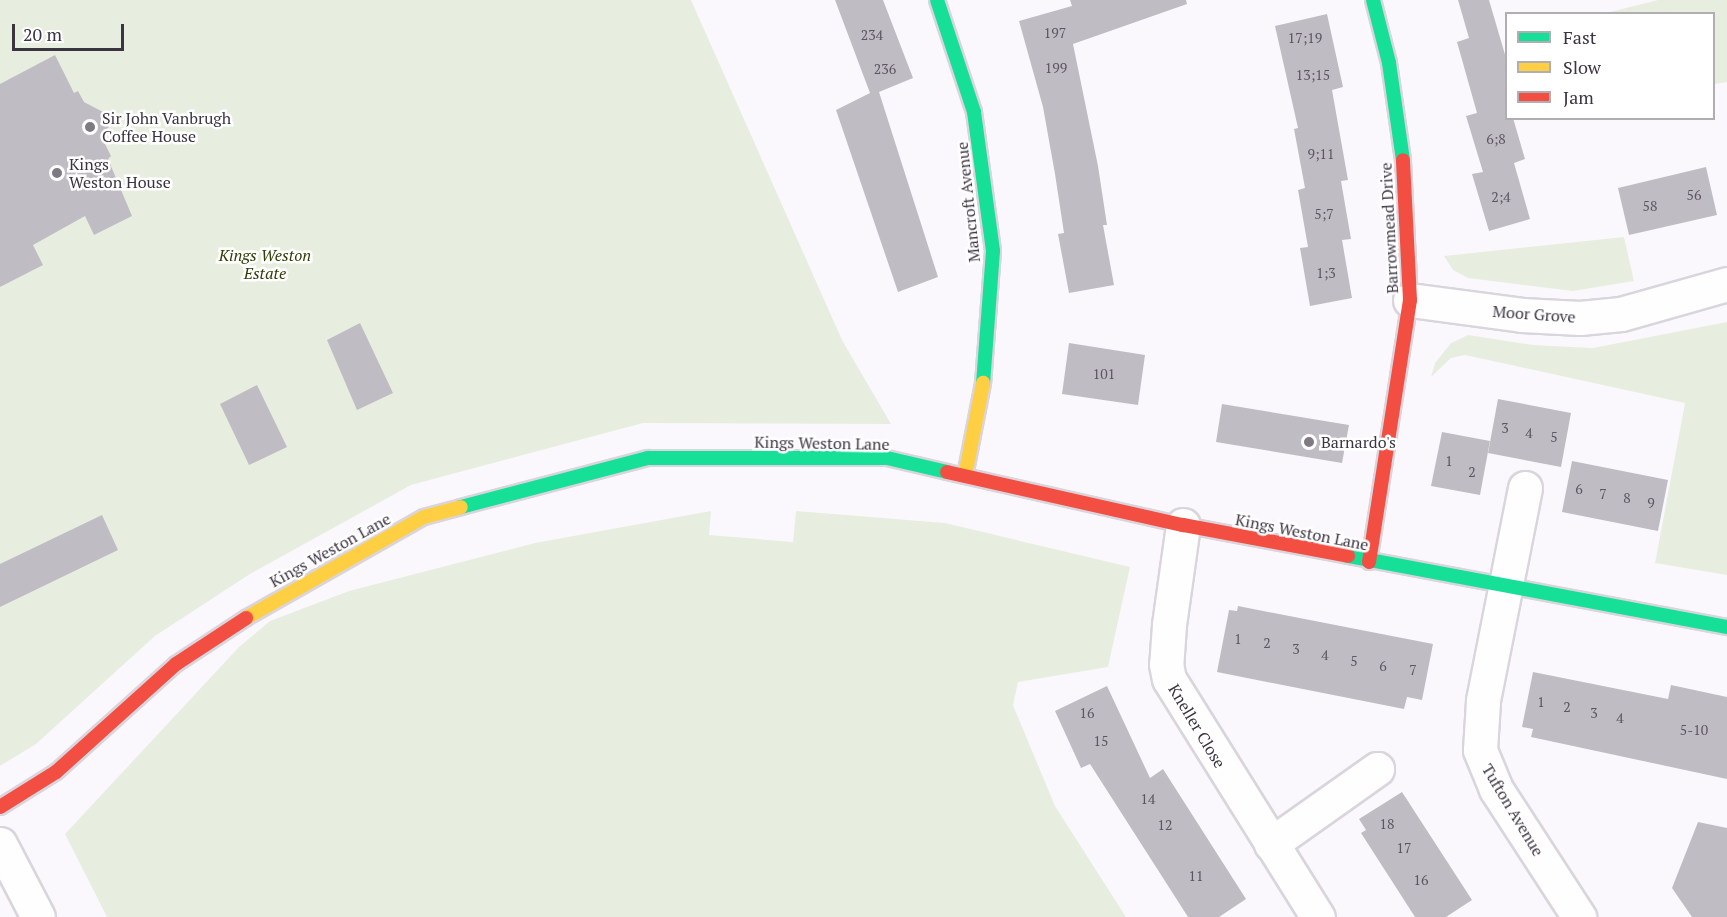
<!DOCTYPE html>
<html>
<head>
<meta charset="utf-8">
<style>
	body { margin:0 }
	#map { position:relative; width:1727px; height:917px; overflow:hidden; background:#fbf8fd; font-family:"PT Serif",serif }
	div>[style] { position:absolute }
	.green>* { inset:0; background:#e8eedf }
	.building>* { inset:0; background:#c0bcc4 }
	.roads { filter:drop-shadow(2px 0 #dad5dd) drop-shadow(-2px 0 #dad5dd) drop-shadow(0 2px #dad5dd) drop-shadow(0 -2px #dad5dd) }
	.street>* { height:33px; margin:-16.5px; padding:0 16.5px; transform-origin:16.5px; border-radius:16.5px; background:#fefeff }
	.fast>* { height:14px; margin:-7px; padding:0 7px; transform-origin:7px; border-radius:7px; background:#16e098 }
	.slow>* { height:14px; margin:-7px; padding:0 7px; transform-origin:7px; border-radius:7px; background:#ffcf43 }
	.jam>* { height:14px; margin:-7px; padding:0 7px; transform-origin:7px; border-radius:7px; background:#f24e42 }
	.dots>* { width:16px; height:16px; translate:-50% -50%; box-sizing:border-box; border:3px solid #fff; border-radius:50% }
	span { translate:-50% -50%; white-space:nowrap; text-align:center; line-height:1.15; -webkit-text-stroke:5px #fff; paint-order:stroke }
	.number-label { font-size:14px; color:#5c5662 }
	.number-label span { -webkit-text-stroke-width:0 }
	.poi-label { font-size:16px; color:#3b3441 }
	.left { translate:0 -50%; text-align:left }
	.street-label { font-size:16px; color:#3b3441 }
	.park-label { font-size:16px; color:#303f06; font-style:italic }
	.legend { position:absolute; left:1505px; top:12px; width:210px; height:108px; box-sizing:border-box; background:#fff; border:2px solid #b1aeb3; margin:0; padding:8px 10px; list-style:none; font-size:18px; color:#3b3441 }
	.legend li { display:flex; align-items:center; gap:12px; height:30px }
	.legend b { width:30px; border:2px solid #b1aeb3 }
	.scale { position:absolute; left:12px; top:24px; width:112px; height:27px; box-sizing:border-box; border:3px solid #3b3441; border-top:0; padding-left:8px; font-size:18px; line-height:21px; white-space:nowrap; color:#3b3441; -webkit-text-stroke:4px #fff; paint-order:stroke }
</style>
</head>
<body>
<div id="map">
	<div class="green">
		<div style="clip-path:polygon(0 0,691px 0,842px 340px,891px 424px,643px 423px,411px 485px,250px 574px,155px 636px,36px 744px,0 766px)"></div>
		<div style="clip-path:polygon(1658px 0,1727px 0,1727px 82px,1714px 84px,1714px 14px,1606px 13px)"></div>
		<div style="clip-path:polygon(1624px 237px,1634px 281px,1573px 291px,1468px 278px,1453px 270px,1444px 256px)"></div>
		<div style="clip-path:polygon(1727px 322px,1727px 575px,1655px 563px,1685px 403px,1465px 355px,1451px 358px,1431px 377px,1435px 363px,1451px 343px,1468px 335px,1533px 345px,1593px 348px)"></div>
		<div style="clip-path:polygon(711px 511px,709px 535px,793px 542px,796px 511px,945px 523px,1130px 567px,1108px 667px,1018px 682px,1013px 705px,1055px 806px,1126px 917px,107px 917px,65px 834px,239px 647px,270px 621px,349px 591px,535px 543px)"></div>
	</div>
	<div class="building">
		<div style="clip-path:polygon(835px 0,883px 0,913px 78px,879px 92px,938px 277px,898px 292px,836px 110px,870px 93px)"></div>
		<div style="clip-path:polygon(1070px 0,1186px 0,1187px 4px,1073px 44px,1098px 166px,1107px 225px,1103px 225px,1114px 285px,1069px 293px,1058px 234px,1064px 233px,1055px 174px,1043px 107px,1019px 21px,1072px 6px)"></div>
		<div style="clip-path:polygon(1458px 0,1489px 0,1506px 58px,1506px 118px,1513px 118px,1525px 159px,1514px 163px,1530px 219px,1489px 231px,1472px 174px,1483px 172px,1466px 116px,1477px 113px,1457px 42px,1469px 38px)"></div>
		<div style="clip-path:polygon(1327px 14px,1343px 87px,1332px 90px,1348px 180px,1341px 181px,1351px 239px,1342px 240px,1352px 298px,1310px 306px,1300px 248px,1308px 247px,1298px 190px,1305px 188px,1294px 129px,1298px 128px,1275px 26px)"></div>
		<div style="clip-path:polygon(55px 55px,74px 93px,78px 91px,84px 102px,103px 112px,109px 124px,105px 144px,111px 156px,108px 159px,132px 216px,94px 235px,85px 216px,33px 245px,43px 265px,0 287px,0 84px)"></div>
		<div style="clip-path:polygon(1706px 167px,1717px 215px,1629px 235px,1618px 188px)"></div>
		<div style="clip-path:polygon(360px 323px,393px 393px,357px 410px,327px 340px)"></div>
		<div style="clip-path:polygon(1069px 343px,1145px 355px,1138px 405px,1062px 394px)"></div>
		<div style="clip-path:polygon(257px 385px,287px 447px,249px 465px,220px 404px)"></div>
		<div style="clip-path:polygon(1498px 399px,1571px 413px,1561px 467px,1488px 453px)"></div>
		<div style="clip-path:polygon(1222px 404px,1349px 425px,1342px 463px,1216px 442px)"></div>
		<div style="clip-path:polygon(1442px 432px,1490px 441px,1480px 495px,1431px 486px)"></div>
		<div style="clip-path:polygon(1572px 461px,1668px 480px,1658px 531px,1562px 512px)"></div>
		<div style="clip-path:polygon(102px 515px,118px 550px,0 607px,0 564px)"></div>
		<div style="clip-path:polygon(1238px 606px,1433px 644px,1422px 700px,1407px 697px,1404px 709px,1217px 672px,1229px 610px,1237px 611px)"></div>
		<div style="clip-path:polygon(1533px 672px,1668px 699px,1671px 685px,1727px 697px,1727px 779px,1531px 737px,1533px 729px,1522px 727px)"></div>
		<div style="clip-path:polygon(1107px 686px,1150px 778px,1163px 769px,1246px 899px,1219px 917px,1188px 917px,1090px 764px,1081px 768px,1055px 711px)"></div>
		<div style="clip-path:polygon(1402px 792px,1472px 900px,1446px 917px,1415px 917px,1361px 833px,1366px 830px,1359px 819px)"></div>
		<div style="clip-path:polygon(1698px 822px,1727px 828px,1727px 917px,1692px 917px,1672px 888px)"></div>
	</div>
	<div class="roads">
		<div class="street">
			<div style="left:1410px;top:300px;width:113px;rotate:7.6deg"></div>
			<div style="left:1522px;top:315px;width:58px;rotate:3deg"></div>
			<div style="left:1580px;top:318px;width:41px;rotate:-5.6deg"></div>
			<div style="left:1621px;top:314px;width:110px;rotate:-15.8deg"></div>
			<div style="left:1525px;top:488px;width:217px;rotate:101.2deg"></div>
			<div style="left:1483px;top:701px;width:49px;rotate:93.5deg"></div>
			<div style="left:1480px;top:750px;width:42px;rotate:67.7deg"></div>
			<div style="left:1496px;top:789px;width:153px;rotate:57deg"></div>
			<div style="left:1183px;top:525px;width:101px;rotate:98deg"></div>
			<div style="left:1169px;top:625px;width:39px;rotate:94deg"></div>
			<div style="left:1166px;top:664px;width:15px;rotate:79deg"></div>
			<div style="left:1169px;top:679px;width:281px;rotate:58deg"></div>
			<div style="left:0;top:844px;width:82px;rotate:62.5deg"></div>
			<div style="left:1271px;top:844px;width:130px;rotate:-35.3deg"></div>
		</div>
		<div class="fast">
			<div style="left:937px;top:0;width:118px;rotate:71.7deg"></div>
			<div style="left:974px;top:112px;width:140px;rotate:82.2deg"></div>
			<div style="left:993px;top:251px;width:132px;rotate:94.3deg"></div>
			<div style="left:1373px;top:0;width:65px;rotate:75.7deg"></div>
			<div style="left:1389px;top:63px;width:98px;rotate:81.8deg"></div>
			<div style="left:461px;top:507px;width:193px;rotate:-14.7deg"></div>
			<div style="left:648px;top:458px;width:239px"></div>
			<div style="left:887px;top:458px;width:62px;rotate:13.1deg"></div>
			<div style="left:1348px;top:556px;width:386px;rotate:10.6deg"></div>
		</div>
		<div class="slow">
			<div style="left:965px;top:476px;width:95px;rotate:-79deg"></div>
			<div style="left:246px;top:618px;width:205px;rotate:-29.6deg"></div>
			<div style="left:424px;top:517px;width:38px;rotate:-15deg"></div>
		</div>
		<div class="jam">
			<div style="left:947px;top:472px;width:242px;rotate:12.7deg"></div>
			<div style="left:1183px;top:525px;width:168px;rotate:10.6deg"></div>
			<div style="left:1369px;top:562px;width:265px;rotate:-81.1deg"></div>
			<div style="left:1410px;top:300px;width:140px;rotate:-92.9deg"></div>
			<div style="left:0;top:807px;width:66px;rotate:-32deg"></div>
			<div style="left:56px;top:772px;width:161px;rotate:-42deg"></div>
			<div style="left:176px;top:664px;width:84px;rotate:-33.3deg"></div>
		</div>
	</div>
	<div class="dots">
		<div style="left:90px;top:127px;background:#7e7983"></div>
		<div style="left:57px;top:173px;background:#7e7983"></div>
		<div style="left:1309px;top:442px;background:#7e7983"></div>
	</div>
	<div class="number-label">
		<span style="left:1055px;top:33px">197</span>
		<span style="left:872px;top:35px">234</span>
		<span style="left:1305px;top:38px">17;19</span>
		<span style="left:1056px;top:68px">199</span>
		<span style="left:885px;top:69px">236</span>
		<span style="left:1313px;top:75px">13;15</span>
		<span style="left:1496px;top:139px">6;8</span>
		<span style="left:1321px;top:154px">9;11</span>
		<span style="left:1694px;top:195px">56</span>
		<span style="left:1501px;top:197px">2;4</span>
		<span style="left:1650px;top:206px">58</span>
		<span style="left:1324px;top:214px">5;7</span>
		<span style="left:1326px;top:273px">1;3</span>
		<span style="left:1104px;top:374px">101</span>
		<span style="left:1505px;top:428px">3</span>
		<span style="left:1529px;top:433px">4</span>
		<span style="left:1554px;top:437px">5</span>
		<span style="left:1449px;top:461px">1</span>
		<span style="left:1472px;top:472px">2</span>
		<span style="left:1579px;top:489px">6</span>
		<span style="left:1603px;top:494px">7</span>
		<span style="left:1627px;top:498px">8</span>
		<span style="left:1651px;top:503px">9</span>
		<span style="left:1238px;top:639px">1</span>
		<span style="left:1267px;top:643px">2</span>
		<span style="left:1296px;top:649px">3</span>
		<span style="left:1325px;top:655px">4</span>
		<span style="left:1354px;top:661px">5</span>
		<span style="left:1383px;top:666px">6</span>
		<span style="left:1413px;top:670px">7</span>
		<span style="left:1541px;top:702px">1</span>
		<span style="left:1567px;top:707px">2</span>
		<span style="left:1087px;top:713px">16</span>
		<span style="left:1594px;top:713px">3</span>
		<span style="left:1620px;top:718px">4</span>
		<span style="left:1694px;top:730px">5-10</span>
		<span style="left:1101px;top:741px">15</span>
		<span style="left:1148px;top:799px">14</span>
		<span style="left:1387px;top:824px">18</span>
		<span style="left:1165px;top:825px">12</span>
		<span style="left:1404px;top:848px">17</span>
		<span style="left:1196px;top:876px">11</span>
		<span style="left:1421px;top:880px">16</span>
	</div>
	<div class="poi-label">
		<span class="left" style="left:102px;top:127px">Sir John Vanbrugh<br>Coffee House</span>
		<span class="left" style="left:69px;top:173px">Kings<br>Weston House</span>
		<span class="left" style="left:1321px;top:442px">Barnardo's</span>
	</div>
	<div class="street-label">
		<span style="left:968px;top:202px;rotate:-96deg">Mancroft Avenue</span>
		<span style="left:1389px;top:228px;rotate:-93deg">Barrowmead Drive</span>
		<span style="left:1534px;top:314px;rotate:4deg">Moor Grove</span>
		<span style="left:822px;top:443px;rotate:1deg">Kings Weston Lane</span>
		<span style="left:1302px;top:532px;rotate:11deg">Kings Weston Lane</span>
		<span style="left:330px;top:550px;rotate:-29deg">Kings Weston Lane</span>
		<span style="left:1197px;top:726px;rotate:59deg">Kneller Close</span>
		<span style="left:1513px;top:810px;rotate:59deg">Tufton Avenue</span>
	</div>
	<div class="park-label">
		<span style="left:265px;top:264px">Kings Weston<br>Estate</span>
	</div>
	<ul class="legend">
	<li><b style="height:8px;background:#16e098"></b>Fast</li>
	<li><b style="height:8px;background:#ffcf43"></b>Slow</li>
	<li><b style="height:8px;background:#f24e42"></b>Jam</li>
	</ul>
	<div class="scale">20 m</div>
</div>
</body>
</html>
